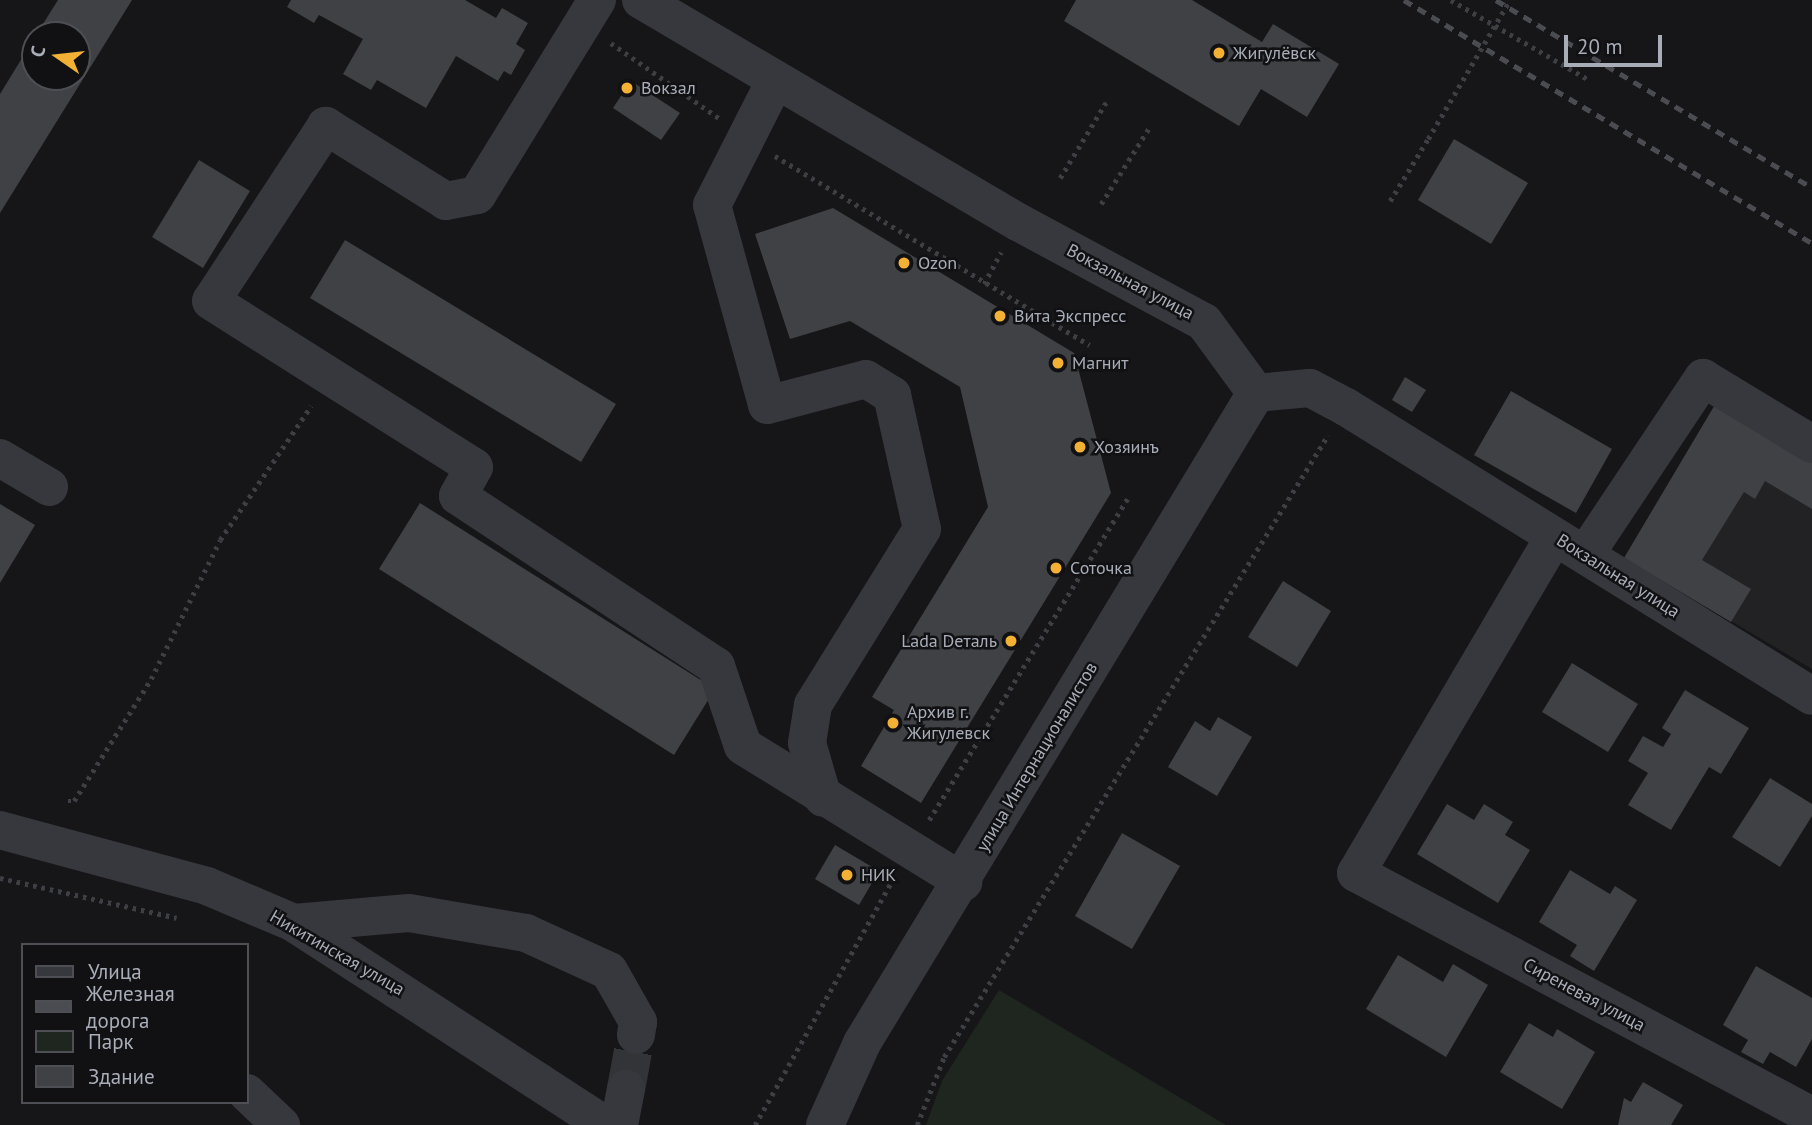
<!DOCTYPE html>
<html>
<head>
<meta charset="utf-8">
<style>
	body { margin:0 }
	#map { position:relative; width:1812px; height:1125px; overflow:hidden; background:#161618; font-family:"PT Sans",sans-serif }
	div>[style] { position:absolute }
	.built>* { inset:0; background:#222225 }
	.green>* { inset:0; background:#1e261f }
	.building>* { inset:0; background:#404145 }
	.minor-tunnel>* { height:38px; margin-top:-19px; transform-origin:0; background:repeating-linear-gradient(90deg,#333438 0 38px,transparent 0 57px) }
	.path>* { height:4.5px; margin-top:-2.25px; transform-origin:0; background:repeating-linear-gradient(90deg,#3d3f44 0 3.5px,transparent 0 8.5px) }
	.minor>* { height:38px; margin:-19px; padding:0 19px; transform-origin:19px; border-radius:19px; background:#37383d }
	.rail>* { height:5px; margin-top:-2.5px; transform-origin:0; background:repeating-linear-gradient(90deg,#4a4c52 0 9px,transparent 0 16px) }
	.path-bridge>* { height:4.5px; margin-top:-2.25px; transform-origin:0; background:repeating-linear-gradient(90deg,#3d3f44 0 3.5px,transparent 0 8.5px) }
	.dots>* { width:19px; height:19px; translate:-50% -50%; box-sizing:border-box; border:4px solid #111113; border-radius:50% }
	span { translate:-50% -50%; white-space:nowrap; text-align:center; line-height:1.15; -webkit-text-stroke:5px #111113; paint-order:stroke }
	.poi-label { font-size:18px; color:#a8adb8 }
	.left { translate:0 -50%; text-align:left }
	.right { translate:-100% -50%; text-align:right }
	.street-label { font-size:18px; color:#a8adb8 }
	.legend { position:absolute; left:21px; top:943px; width:228px; height:161px; box-sizing:border-box; background:#111113; border:2px solid #4d4f55; margin:0; padding:9px 12px; list-style:none; font-size:21px; color:#a8adb8 }
	.legend li { display:flex; align-items:center; gap:14px; height:35px }
	.legend b { width:35px; border:2px solid #4d4f55 }
	.north { position:absolute; left:21px; top:21px; width:70px; height:70px; box-sizing:border-box; background:#111113; border:2px solid #4d4f55; border-radius:50%; rotate:284deg; font-size:19px; font-weight:700; line-height:28px; text-align:center; color:#a8adb8 }
	.north::after { content:''; display:block; margin:auto; width:24px; height:32px; background:#f2b134; clip-path:polygon(50% 0,100% 100%,50% 72%,0 100%) }
	.scale { position:absolute; left:1564px; top:35px; width:98px; height:32px; box-sizing:border-box; border:4px solid #a8adb8; border-top:0; padding-left:9px; font-size:21px; line-height:24px; white-space:nowrap; color:#a8adb8; -webkit-text-stroke:5px #111113; paint-order:stroke }
</style>
</head>
<body>
<div id="map">
	<div class="built">
		<div style="clip-path:polygon(1716px 403px,1812px 461px,1812px 669px,1624px 558px)"></div>
	</div>
	<div class="green">
		<div style="clip-path:polygon(999px 990px,1226px 1125px,926px 1125px,942px 1081px)"></div>
	</div>
	<div class="building">
		<div style="clip-path:polygon(58px 0,132px 0,0 213px,0 94px,35px 37px,35px 77px,77px 77px,77px 35px,36px 35px)"></div>
		<div style="clip-path:polygon(291px 0,465px 0,496px 18px,502px 8px,528px 23px,516px 44px,525px 50px,511px 75px,504px 71px,498px 81px,456px 56px,426px 108px,377px 80px,371px 90px,343px 74px,363px 39px,319px 15px,314px 23px,287px 7px)"></div>
		<div style="clip-path:polygon(1076px 0,1192px 0,1262px 42px,1273px 24px,1339px 64px,1307px 117px,1261px 89px,1239px 126px,1064px 21px)"></div>
		<div style="clip-path:polygon(631px 81px,680px 113px,661px 140px,613px 108px)"></div>
		<div style="clip-path:polygon(1454px 139px,1528px 183px,1491px 244px,1418px 200px)"></div>
		<div style="clip-path:polygon(199px 160px,250px 191px,203px 268px,152px 237px)"></div>
		<div style="clip-path:polygon(833px 208px,1074px 353px,1111px 493px,921px 803px,861px 766px,894px 710px,872px 697px,988px 507px,960px 387px,850px 321px,790px 339px,755px 234px)"></div>
		<div style="clip-path:polygon(345px 240px,616px 404px,581px 462px,310px 298px)"></div>
		<div style="clip-path:polygon(1405px 377px,1426px 390px,1412px 412px,1392px 400px)"></div>
		<div style="clip-path:polygon(1511px 391px,1612px 449px,1576px 513px,1474px 455px)"></div>
		<div style="clip-path:polygon(1716px 403px,1812px 461px,1812px 509px,1765px 481px,1755px 499px,1744px 492px,1702px 560px,1751px 589px,1731px 622px,1624px 558px)"></div>
		<div style="clip-path:polygon(420px 503px,715px 689px,674px 755px,379px 569px)"></div>
		<div style="clip-path:polygon(0 504px,35px 525px,0 583px)"></div>
		<div style="clip-path:polygon(1283px 581px,1331px 611px,1297px 667px,1248px 637px)"></div>
		<div style="clip-path:polygon(1572px 663px,1638px 704px,1608px 752px,1542px 712px)"></div>
		<div style="clip-path:polygon(1685px 690px,1749px 728px,1721px 774px,1709px 767px,1671px 830px,1628px 805px,1648px 773px,1628px 761px,1643px 736px,1663px 747px,1671px 734px,1662px 728px)"></div>
		<div style="clip-path:polygon(1218px 717px,1252px 737px,1217px 796px,1168px 767px,1195px 721px,1210px 731px)"></div>
		<div style="clip-path:polygon(1770px 778px,1812px 804px,1812px 816px,1780px 867px,1732px 837px)"></div>
		<div style="clip-path:polygon(1447px 804px,1474px 820px,1484px 804px,1513px 822px,1505px 835px,1530px 850px,1498px 903px,1417px 854px)"></div>
		<div style="clip-path:polygon(1122px 833px,1180px 866px,1132px 949px,1075px 916px)"></div>
		<div style="clip-path:polygon(835px 845px,879px 871px,859px 905px,815px 879px)"></div>
		<div style="clip-path:polygon(1570px 870px,1610px 894px,1615px 886px,1637px 900px,1594px 971px,1570px 956px,1577px 945px,1539px 922px)"></div>
		<div style="clip-path:polygon(1398px 955px,1443px 982px,1453px 964px,1488px 985px,1446px 1057px,1366px 1009px)"></div>
		<div style="clip-path:polygon(1756px 966px,1812px 998px,1812px 1039px,1796px 1067px,1770px 1052px,1763px 1064px,1741px 1052px,1748px 1040px,1723px 1025px)"></div>
		<div style="clip-path:polygon(1529px 1023px,1553px 1037px,1557px 1029px,1595px 1052px,1562px 1109px,1500px 1072px)"></div>
		<div style="clip-path:polygon(1643px 1082px,1683px 1105px,1671px 1125px,1618px 1125px,1624px 1098px,1631px 1102px)"></div>
	</div>
	<div class="minor-tunnel">
		<div style="left:626px;top:1089px;width:55px;rotate:-79.5deg"></div>
	</div>
	<div class="path">
		<div style="left:1451px;top:0;width:160px;rotate:30.1deg"></div>
		<div style="left:611px;top:43px;width:131px;rotate:34.8deg"></div>
		<div style="left:775px;top:156px;width:367px;rotate:31deg"></div>
		<div style="left:1060px;top:178px;width:92px;rotate:-58.7deg"></div>
		<div style="left:1390px;top:201px;width:73px;rotate:-58.5deg"></div>
		<div style="left:1101px;top:204px;width:93px;rotate:-57.7deg"></div>
		<div style="left:984px;top:284px;width:36px;rotate:-62deg"></div>
		<div style="left:68px;top:801px;width:6px"></div>
		<div style="left:74px;top:801px;width:144px;rotate:-57.7deg"></div>
		<div style="left:151px;top:679px;width:155px;rotate:-63.6deg"></div>
		<div style="left:220px;top:540px;width:162px;rotate:-55.8deg"></div>
		<div style="left:929px;top:820px;width:379px;rotate:-58.3deg"></div>
		<div style="left:0;top:878px;width:181px;rotate:12.7deg"></div>
		<div style="left:755px;top:1125px;width:282px;rotate:-60.7deg"></div>
		<div style="left:917px;top:1125px;width:73px;rotate:-68.3deg"></div>
		<div style="left:944px;top:1057px;width:731px;rotate:-58.31deg"></div>
	</div>
	<div class="minor">
		<div style="left:597px;top:0;width:229px;rotate:121.6deg"></div>
		<div style="left:477px;top:195px;width:32px;rotate:169deg"></div>
		<div style="left:446px;top:201px;width:142px;rotate:-148deg"></div>
		<div style="left:326px;top:126px;width:209px;rotate:123.3deg"></div>
		<div style="left:211px;top:301px;width:311px;rotate:32.3deg"></div>
		<div style="left:474px;top:467px;width:33px;rotate:119deg"></div>
		<div style="left:458px;top:496px;width:309px;rotate:33.4deg"></div>
		<div style="left:716px;top:666px;width:84px;rotate:71.4deg"></div>
		<div style="left:743px;top:746px;width:259px;rotate:31.7deg"></div>
		<div style="left:641px;top:0;width:438px;rotate:30.5deg"></div>
		<div style="left:1018px;top:222px;width:211px;rotate:28.3deg"></div>
		<div style="left:1204px;top:322px;width:88px;rotate:53.8deg"></div>
		<div style="left:775px;top:81px;width:139px;rotate:116.9deg"></div>
		<div style="left:712px;top:205px;width:207px;rotate:74.6deg"></div>
		<div style="left:767px;top:405px;width:102px;rotate:-14.7deg"></div>
		<div style="left:866px;top:379px;width:31px;rotate:32deg"></div>
		<div style="left:892px;top:395px;width:137px;rotate:77.4deg"></div>
		<div style="left:922px;top:529px;width:207px;rotate:121.8deg"></div>
		<div style="left:813px;top:705px;width:38px;rotate:99deg"></div>
		<div style="left:807px;top:743px;width:57px;rotate:73.8deg"></div>
		<div style="left:1256px;top:393px;width:54px;rotate:-5.3deg"></div>
		<div style="left:1310px;top:388px;width:41px;rotate:27.8deg"></div>
		<div style="left:1346px;top:407px;width:548px;rotate:31.81deg"></div>
		<div style="left:0;top:458px;width:57px;rotate:30.6deg"></div>
		<div style="left:1554px;top:537px;width:390px;rotate:120.5deg"></div>
		<div style="left:1356px;top:873px;width:517px;rotate:28.05deg"></div>
		<div style="left:1585px;top:555px;width:213px;rotate:-56.3deg"></div>
		<div style="left:1703px;top:378px;width:127px;rotate:31.2deg"></div>
		<div style="left:0;top:830px;width:214px;rotate:15.1deg"></div>
		<div style="left:207px;top:886px;width:95px;rotate:23deg"></div>
		<div style="left:294px;top:923px;width:371px;rotate:33deg"></div>
		<div style="left:294px;top:923px;width:115px;rotate:-5deg"></div>
		<div style="left:409px;top:913px;width:119px;rotate:9.7deg"></div>
		<div style="left:526px;top:933px;width:91px;rotate:24.6deg"></div>
		<div style="left:609px;top:971px;width:59px;rotate:60.4deg"></div>
		<div style="left:638px;top:1022px;width:13px;rotate:99deg"></div>
		<div style="left:247px;top:1093px;width:47px;rotate:43.3deg"></div>
		<div style="left:619px;top:1125px;width:37px;rotate:-79deg"></div>
		<div style="left:825px;top:1125px;width:90px;rotate:-65.7deg"></div>
		<div style="left:862px;top:1043px;width:760px;rotate:-58.78deg"></div>
	</div>
	<div class="rail">
		<div style="left:1404px;top:0;width:475px;rotate:30.8deg"></div>
		<div style="left:1496px;top:0;width:368px;rotate:30.7deg"></div>
	</div>
	<div class="path-bridge">
		<div style="left:1428px;top:139px;width:161px;rotate:-59.5deg"></div>
	</div>
	<div class="dots">
		<div style="left:1219px;top:53px;background:#f2b134"></div>
		<div style="left:627px;top:88px;background:#f2b134"></div>
		<div style="left:904px;top:263px;background:#f2b134"></div>
		<div style="left:1000px;top:316px;background:#f2b134"></div>
		<div style="left:1058px;top:363px;background:#f2b134"></div>
		<div style="left:1080px;top:447px;background:#f2b134"></div>
		<div style="left:1056px;top:568px;background:#f2b134"></div>
		<div style="left:1011px;top:641px;background:#f2b134"></div>
		<div style="left:893px;top:723px;background:#f2b134"></div>
		<div style="left:847px;top:875px;background:#f2b134"></div>
	</div>
	<div class="poi-label">
		<span class="left" style="left:1233px;top:53px">Жигулёвск</span>
		<span class="left" style="left:641px;top:88px">Вокзал</span>
		<span class="left" style="left:918px;top:263px">Ozon</span>
		<span class="left" style="left:1014px;top:316px">Вита Экспресс</span>
		<span class="left" style="left:1072px;top:363px">Магнит</span>
		<span class="left" style="left:1094px;top:447px">Хозяинъ</span>
		<span class="left" style="left:1070px;top:568px">Соточка</span>
		<span class="right" style="left:997px;top:641px">Lada Dеталь</span>
		<span class="left" style="left:907px;top:723px">Архив г.<br>Жигулевск</span>
		<span class="left" style="left:861px;top:875px">НИК</span>
	</div>
	<div class="street-label">
		<span style="left:1130px;top:282px;rotate:28deg">Вокзальная улица</span>
		<span style="left:1618px;top:576px;rotate:32deg">Вокзальная улица</span>
		<span style="left:1037px;top:757px;rotate:-59deg">улица Интернационалистов</span>
		<span style="left:337px;top:953px;rotate:30deg">Никитинская улица</span>
		<span style="left:1584px;top:995px;rotate:28deg">Сиреневая улица</span>
	</div>
	<ul class="legend">
	<li><b style="height:9px;background:#37383d"></b>Улица</li>
	<li><b style="height:9px;background:#4a4c52"></b>Железная дорога</li>
	<li><b style="height:19px;background:#1e261f"></b>Парк</li>
	<li><b style="height:19px;background:#404145"></b>Здание</li>
	</ul>
	<div class="north">С</div>
	<div class="scale">20 m</div>
</div>
</body>
</html>
